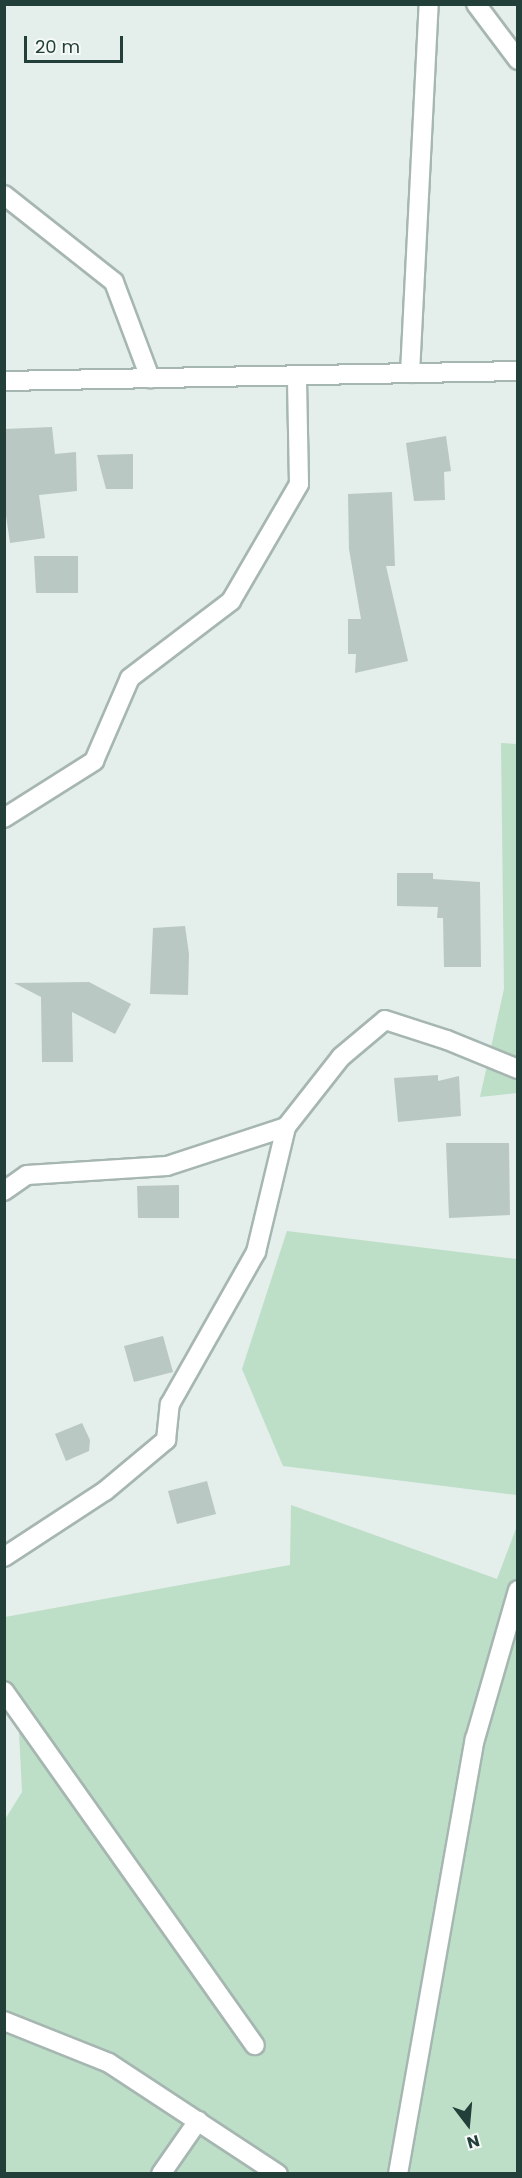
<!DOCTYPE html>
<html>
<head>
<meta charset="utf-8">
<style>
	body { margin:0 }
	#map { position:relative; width:522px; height:2178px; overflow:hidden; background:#e4eeea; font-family:Poppins,sans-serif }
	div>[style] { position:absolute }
	.green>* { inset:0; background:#bddec7 }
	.building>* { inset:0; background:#b9c8c3 }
	.roads { filter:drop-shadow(2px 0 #a6b6b1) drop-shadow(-2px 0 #a6b6b1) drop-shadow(0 2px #a6b6b1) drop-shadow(0 -2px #a6b6b1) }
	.lane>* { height:18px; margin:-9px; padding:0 9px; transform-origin:9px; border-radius:9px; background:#fff }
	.street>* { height:18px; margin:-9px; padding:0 9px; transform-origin:9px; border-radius:9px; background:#fff }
	.secondary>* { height:18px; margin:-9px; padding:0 9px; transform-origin:9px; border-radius:9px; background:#fff }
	span { translate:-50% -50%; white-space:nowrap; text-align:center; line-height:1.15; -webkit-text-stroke:4.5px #f5faf7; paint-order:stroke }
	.frame { position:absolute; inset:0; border:6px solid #233f39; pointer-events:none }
	.north { position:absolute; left:438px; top:2094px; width:60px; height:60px; -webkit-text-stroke:4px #f5faf7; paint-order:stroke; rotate:164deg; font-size:16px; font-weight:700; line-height:24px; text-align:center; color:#233f39 }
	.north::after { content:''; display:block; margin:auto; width:21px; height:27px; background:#233f39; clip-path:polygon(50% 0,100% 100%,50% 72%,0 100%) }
	.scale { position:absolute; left:24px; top:36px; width:99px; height:27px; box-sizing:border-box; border:3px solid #233f39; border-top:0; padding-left:8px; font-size:18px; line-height:21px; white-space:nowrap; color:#233f39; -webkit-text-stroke:4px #f5faf7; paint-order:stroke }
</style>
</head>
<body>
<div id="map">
	<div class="green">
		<div style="clip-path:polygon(501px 743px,517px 744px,517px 1093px,480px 1097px,504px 989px)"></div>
		<div style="clip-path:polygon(287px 1231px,517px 1259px,517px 1495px,283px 1466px,242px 1369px)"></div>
		<div style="clip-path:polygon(291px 1505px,497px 1579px,517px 1526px,517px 2173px,5px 2173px,4px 1821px,22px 1792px,18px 1711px,5px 1691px,5px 1617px,290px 1565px)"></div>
	</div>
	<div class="building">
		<div style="clip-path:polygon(52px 427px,55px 454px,76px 452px,77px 491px,39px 495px,45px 538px,10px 543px,4px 502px,4px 429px)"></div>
		<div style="clip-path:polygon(446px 436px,451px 471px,444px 472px,445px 500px,414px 501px,406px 443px)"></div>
		<div style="clip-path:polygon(133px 454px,133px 489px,106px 489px,97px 455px)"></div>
		<div style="clip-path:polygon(392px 492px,395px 566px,386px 566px,408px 661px,355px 673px,356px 654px,348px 654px,348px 619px,361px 619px,349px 549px,348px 494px)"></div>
		<div style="clip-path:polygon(34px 556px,78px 556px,78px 593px,36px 593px)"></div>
		<div style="clip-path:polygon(397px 873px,433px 873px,433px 879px,480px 882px,481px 967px,444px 967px,443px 918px,437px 918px,438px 907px,397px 906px)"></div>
		<div style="clip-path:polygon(185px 926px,189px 954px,188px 995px,150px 994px,153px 928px)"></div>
		<div style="clip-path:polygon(89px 982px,131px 1004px,115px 1034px,72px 1012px,73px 1062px,42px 1062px,41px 997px,14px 983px)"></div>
		<div style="clip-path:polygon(438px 1075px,438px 1081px,459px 1076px,461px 1116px,398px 1122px,394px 1078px)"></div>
		<div style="clip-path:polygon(446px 1143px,509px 1143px,510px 1215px,449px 1218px)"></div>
		<div style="clip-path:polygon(179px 1185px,179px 1218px,138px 1218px,137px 1186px)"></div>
		<div style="clip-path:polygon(163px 1336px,173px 1372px,134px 1382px,124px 1346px)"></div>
		<div style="clip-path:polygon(82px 1423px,90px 1440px,89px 1451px,66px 1461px,55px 1434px)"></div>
		<div style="clip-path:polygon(207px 1481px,216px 1514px,177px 1524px,168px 1491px)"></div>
	</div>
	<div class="roads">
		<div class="lane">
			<div style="left:476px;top:4px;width:70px;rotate:53.1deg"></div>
			<div style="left:4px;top:195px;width:140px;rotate:38.3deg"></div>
			<div style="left:114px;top:282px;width:103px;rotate:69.4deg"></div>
			<div style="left:410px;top:373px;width:369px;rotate:-87.1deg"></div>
			<div style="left:4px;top:818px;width:107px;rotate:-32.3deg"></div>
			<div style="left:94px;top:761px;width:90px;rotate:-66.6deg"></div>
			<div style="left:130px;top:678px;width:127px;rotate:-37.3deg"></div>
			<div style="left:231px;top:601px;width:135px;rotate:-59.8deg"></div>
			<div style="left:299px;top:484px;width:109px;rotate:-91.1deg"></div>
			<div style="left:4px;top:1191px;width:28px;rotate:-35deg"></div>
			<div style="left:27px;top:1175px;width:140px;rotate:-3.7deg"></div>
			<div style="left:167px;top:1166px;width:125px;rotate:-18.1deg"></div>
			<div style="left:286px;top:1127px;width:89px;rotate:-51.8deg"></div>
			<div style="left:341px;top:1057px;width:57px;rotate:-40.1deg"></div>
			<div style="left:385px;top:1020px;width:65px;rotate:17.9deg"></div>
			<div style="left:447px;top:1040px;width:77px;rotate:22.2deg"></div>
			<div style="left:4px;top:1557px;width:121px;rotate:-33.2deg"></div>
			<div style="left:105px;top:1491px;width:80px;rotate:-39.9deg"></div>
			<div style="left:166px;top:1440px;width:36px;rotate:-84deg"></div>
			<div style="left:170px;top:1404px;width:175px;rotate:-60.5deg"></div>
			<div style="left:256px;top:1252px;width:129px;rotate:-76.5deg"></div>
			<div style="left:4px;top:1691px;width:434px;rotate:54.7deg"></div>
		</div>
		<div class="street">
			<div style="left:4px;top:2021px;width:113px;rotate:21.8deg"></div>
			<div style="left:109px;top:2063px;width:202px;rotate:33.3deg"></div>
			<div style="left:161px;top:2174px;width:65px;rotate:-55.1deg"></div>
			<div style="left:398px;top:2174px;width:442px;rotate:-80deg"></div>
			<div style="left:475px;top:1739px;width:155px;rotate:-73.9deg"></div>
		</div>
		<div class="secondary">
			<div style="left:4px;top:381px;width:514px;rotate:-1.11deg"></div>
		</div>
	</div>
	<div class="frame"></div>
	<div class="north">N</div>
	<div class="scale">20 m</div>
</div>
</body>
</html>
